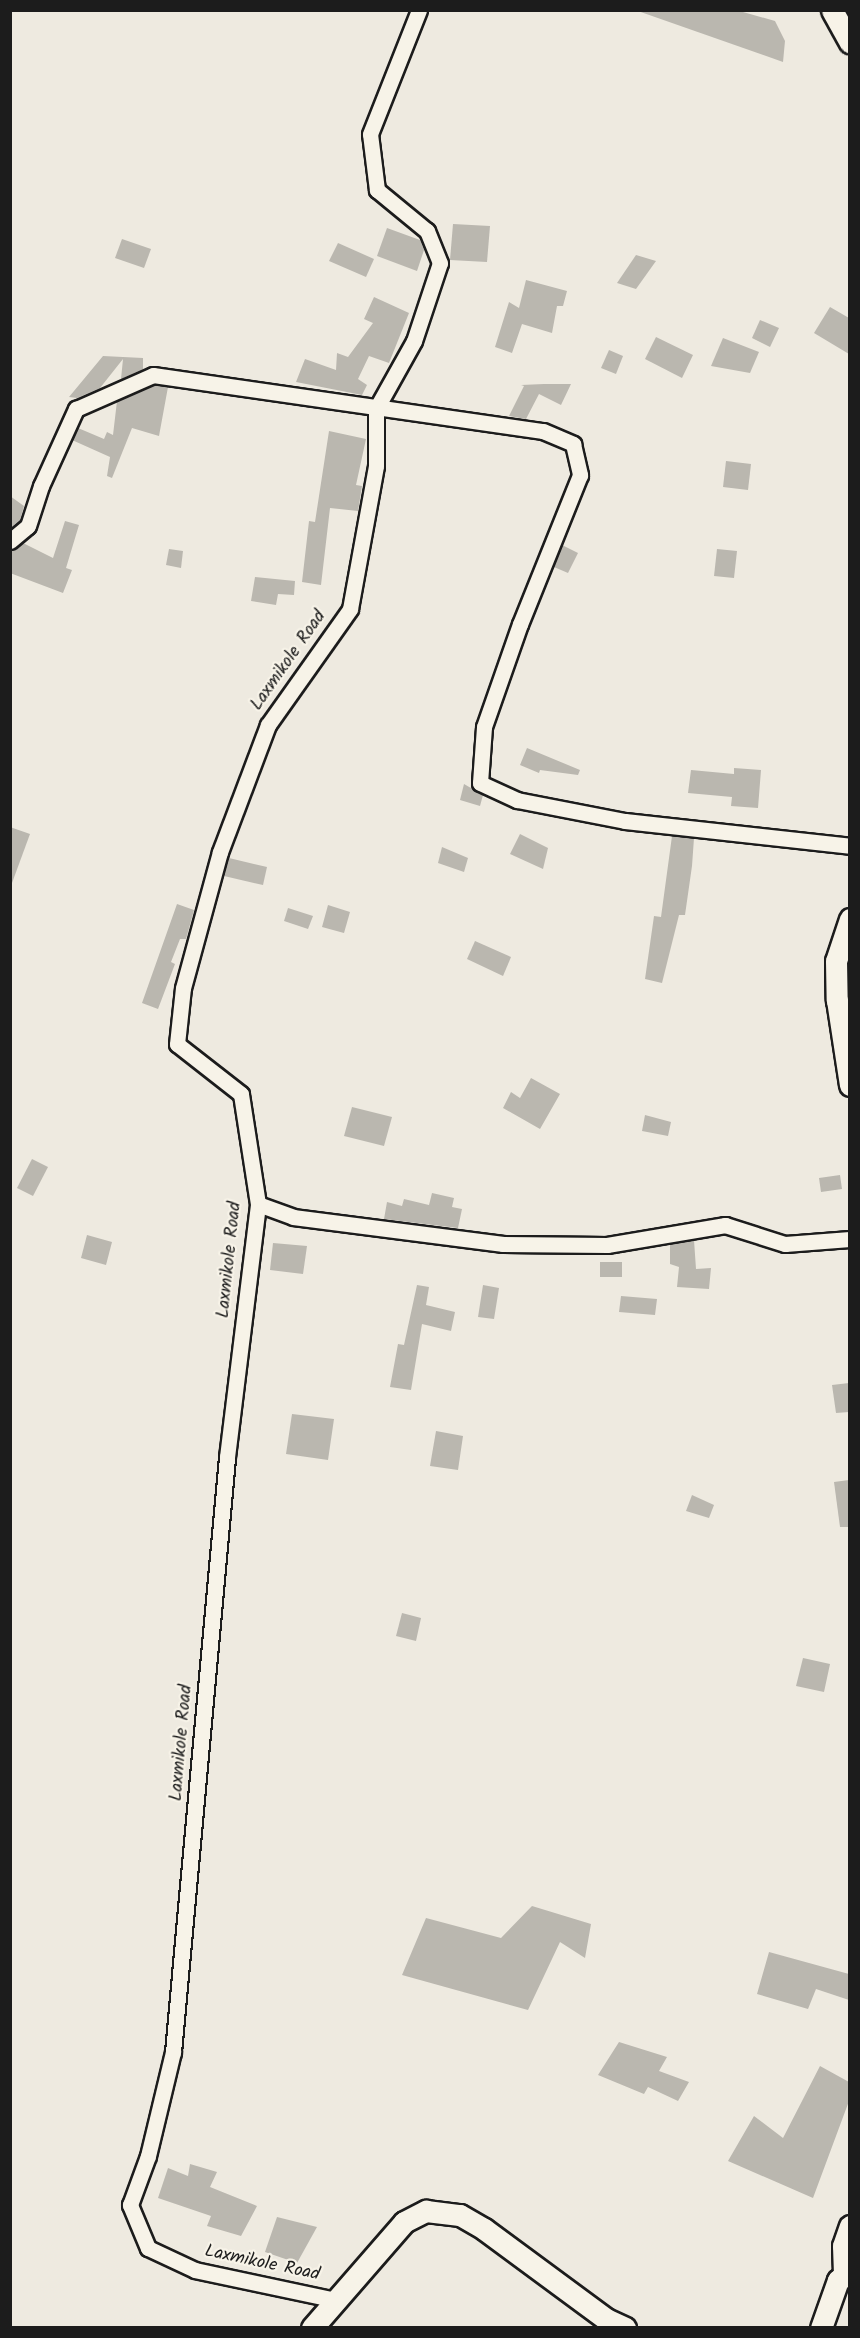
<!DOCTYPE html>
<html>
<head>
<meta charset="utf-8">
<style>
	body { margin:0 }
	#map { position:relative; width:860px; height:2338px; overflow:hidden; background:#eeeae0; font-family:Kalam,sans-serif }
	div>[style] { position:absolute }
	.building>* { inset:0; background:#bab7af }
	.roads { filter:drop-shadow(2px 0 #1c1c1c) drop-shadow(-2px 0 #1c1c1c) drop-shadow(0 2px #1c1c1c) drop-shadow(0 -2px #1c1c1c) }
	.street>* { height:15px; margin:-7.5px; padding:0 7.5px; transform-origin:7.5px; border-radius:7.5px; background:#f7f3e8 }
	.secondary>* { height:21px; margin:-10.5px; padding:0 10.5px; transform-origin:10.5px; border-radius:10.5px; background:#f7f3e8 }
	span { translate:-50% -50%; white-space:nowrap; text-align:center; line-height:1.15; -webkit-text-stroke:4.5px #f7f3e8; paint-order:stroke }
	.street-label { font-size:18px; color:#1c1c1c }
	.frame { position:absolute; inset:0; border:12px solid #1c1c1c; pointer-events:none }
</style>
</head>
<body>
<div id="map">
	<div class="building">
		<div style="clip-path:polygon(635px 10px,736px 10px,775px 21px,785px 41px,783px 62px)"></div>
		<div style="clip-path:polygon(453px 224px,490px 226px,487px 262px,450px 260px)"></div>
		<div style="clip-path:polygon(387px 228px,420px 240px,424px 250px,417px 271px,377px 256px)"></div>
		<div style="clip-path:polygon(122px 239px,151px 249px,144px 268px,115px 258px)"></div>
		<div style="clip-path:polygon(338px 243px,374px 259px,366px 277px,329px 261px)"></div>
		<div style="clip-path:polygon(636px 255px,656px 261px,636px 289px,617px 283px)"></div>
		<div style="clip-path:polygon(526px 280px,567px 291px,563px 306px,557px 306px,552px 333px,522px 324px,512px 353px,495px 347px,509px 302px,519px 308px)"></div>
		<div style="clip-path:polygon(374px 297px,409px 313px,389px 363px,369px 356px,358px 379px,367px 385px,362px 395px,296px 382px,305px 359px,336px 370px,337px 353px,348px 357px,373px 323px,364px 319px)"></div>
		<div style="clip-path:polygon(830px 307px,849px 318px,849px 354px,814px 333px)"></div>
		<div style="clip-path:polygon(760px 320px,779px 328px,770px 347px,752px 338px)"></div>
		<div style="clip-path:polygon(656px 337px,693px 355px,682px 378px,645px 359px)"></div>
		<div style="clip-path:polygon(723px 338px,759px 352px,750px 373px,711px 366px)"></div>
		<div style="clip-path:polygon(609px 350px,623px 356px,616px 374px,601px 368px)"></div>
		<div style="clip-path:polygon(103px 356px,143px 358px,143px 369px,121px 379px,123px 359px,100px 388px,77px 398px,69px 397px)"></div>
		<div style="clip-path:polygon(544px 384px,571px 384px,561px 405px,539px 394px,526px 419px,509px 416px,524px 386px,521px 385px)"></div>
		<div style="clip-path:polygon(154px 385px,168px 387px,159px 436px,132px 428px,112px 478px,107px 476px,110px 457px,72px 440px,78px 428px,104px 439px,107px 432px,113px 435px,117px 401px)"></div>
		<div style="clip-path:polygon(329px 431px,366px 439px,356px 485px,362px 486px,358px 511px,330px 508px,321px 585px,302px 582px,309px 521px,315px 522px)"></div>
		<div style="clip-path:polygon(726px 461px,751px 464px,748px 490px,723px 487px)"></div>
		<div style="clip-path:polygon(10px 496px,24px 506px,20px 520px,10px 528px)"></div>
		<div style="clip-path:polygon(65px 521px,79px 525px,66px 568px,72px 570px,63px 593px,10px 573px,10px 551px,23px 543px,53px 558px)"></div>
		<div style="clip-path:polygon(562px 545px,578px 553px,568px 573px,554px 567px)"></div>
		<div style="clip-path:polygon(169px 549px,183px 551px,181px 568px,166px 565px)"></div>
		<div style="clip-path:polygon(717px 549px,737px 551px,734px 578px,714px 576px)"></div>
		<div style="clip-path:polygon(255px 577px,295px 581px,294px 595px,278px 594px,276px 605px,251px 601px)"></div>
		<div style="clip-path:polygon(527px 748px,580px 770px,578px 775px,540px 770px,539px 773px,520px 765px)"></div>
		<div style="clip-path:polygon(734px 768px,761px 770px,758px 808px,731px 806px,732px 797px,688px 793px,691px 770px,734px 774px)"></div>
		<div style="clip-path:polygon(464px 784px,483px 795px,480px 806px,460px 800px)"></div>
		<div style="clip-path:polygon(10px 827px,30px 834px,12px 883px,10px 883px)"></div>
		<div style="clip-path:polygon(520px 834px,548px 848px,543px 869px,510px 854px)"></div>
		<div style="clip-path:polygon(672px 836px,694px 838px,692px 866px,685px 915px,679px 915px,662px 983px,645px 979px,654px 916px,661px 917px)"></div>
		<div style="clip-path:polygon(442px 847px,468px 858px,464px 872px,438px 863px)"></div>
		<div style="clip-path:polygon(229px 858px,267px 867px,263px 885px,224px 876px)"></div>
		<div style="clip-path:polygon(177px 904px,194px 910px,186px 939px,180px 939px,171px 962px,175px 964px,158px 1009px,142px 1003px)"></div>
		<div style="clip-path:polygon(328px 905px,350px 912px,344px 933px,322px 927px)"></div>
		<div style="clip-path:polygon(288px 908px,313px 916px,308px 929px,284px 921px)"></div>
		<div style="clip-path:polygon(475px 941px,511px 957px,503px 976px,467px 959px)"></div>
		<div style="clip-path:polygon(531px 1078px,560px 1094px,540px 1129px,503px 1108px,511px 1092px,520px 1098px)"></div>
		<div style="clip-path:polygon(352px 1107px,392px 1117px,384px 1146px,344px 1136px)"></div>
		<div style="clip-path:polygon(645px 1115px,671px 1122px,668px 1136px,642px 1131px)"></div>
		<div style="clip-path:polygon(32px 1159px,48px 1167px,33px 1196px,17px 1188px)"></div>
		<div style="clip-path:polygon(840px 1175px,842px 1189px,821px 1192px,819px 1178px)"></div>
		<div style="clip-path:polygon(432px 1193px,454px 1198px,452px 1207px,462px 1209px,458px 1228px,384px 1219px,387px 1202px,402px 1206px,404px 1199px,429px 1205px)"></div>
		<div style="clip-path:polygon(87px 1235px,112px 1242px,106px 1265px,81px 1258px)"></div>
		<div style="clip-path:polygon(694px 1240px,696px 1269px,711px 1268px,709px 1289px,677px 1287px,679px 1267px,670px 1264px,670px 1244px)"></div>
		<div style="clip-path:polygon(273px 1243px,307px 1246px,303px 1274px,270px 1270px)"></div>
		<div style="clip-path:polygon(600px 1262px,622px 1262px,622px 1277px,600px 1277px)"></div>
		<div style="clip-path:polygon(417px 1285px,429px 1287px,426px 1305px,455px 1312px,451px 1331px,422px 1324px,411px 1390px,390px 1387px,398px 1344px,404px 1345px)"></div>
		<div style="clip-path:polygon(483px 1285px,499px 1288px,494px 1319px,478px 1317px)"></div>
		<div style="clip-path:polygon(621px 1296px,657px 1299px,655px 1315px,619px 1312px)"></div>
		<div style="clip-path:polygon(849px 1383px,849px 1412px,836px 1413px,832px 1385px)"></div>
		<div style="clip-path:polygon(292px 1414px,334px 1419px,328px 1460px,286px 1454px)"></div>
		<div style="clip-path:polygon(436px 1431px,463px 1436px,458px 1470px,430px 1466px)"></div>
		<div style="clip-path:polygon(849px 1480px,849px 1527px,840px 1527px,834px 1482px)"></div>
		<div style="clip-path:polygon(692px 1495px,714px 1505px,709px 1518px,686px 1511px)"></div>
		<div style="clip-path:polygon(402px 1613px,421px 1618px,416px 1641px,396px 1636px)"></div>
		<div style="clip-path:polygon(803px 1658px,830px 1664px,824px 1692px,796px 1686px)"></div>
		<div style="clip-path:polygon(532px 1906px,591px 1924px,585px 1958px,560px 1942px,528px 2010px,402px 1975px,426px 1918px,501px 1938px)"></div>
		<div style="clip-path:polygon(769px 1952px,849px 1974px,849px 2000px,816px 1989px,808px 2009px,757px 1994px)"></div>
		<div style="clip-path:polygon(619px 2042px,667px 2057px,659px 2071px,689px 2082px,678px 2101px,648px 2087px,644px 2094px,598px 2075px)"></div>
		<div style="clip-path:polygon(820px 2066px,849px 2082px,849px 2101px,813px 2198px,728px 2161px,754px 2116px,783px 2138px)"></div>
		<div style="clip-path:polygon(190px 2164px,217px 2172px,210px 2187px,257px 2206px,241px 2236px,207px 2226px,211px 2216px,158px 2198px,168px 2168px,188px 2176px)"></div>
		<div style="clip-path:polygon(277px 2217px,317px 2227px,297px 2263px,265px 2252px)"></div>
	</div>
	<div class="roads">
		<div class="street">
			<div style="left:10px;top:541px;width:23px;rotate:-40deg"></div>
			<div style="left:28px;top:526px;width:42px;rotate:-72deg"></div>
			<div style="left:41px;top:486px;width:85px;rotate:-65.6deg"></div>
			<div style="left:76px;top:409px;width:84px;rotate:-23.8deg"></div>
			<div style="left:153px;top:375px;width:394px;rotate:8.2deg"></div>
			<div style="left:543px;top:431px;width:33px;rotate:23deg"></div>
			<div style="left:573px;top:444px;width:32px;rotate:77deg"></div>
			<div style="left:580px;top:475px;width:161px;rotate:111.9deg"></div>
			<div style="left:520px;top:624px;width:109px;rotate:109.3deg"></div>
			<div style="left:484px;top:727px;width:56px;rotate:94.1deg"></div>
			<div style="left:480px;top:783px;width:41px;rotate:24.7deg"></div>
			<div style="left:517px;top:800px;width:110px;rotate:11deg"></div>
			<div style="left:625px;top:821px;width:226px;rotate:6.3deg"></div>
			<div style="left:258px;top:1204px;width:37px;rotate:20deg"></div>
			<div style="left:293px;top:1217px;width:212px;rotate:7.3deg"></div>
			<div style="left:503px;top:1244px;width:104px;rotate:0.6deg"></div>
			<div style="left:607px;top:1245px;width:120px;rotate:-9.6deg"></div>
			<div style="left:725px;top:1225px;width:63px;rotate:17.6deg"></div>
			<div style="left:785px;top:1244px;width:65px;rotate:-4.4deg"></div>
			<div style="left:336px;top:2300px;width:144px;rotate:-168deg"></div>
			<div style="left:195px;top:2270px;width:52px;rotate:-154.9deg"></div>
			<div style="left:148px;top:2248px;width:47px;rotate:-112.7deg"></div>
			<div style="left:130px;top:2205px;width:52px;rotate:-69.8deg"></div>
			<div style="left:148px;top:2156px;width:107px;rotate:-76.5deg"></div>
			<div style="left:173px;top:2052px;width:597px;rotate:-84.81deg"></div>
			<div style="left:227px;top:1457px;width:255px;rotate:-83deg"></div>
			<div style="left:258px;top:1204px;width:111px;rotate:-98.8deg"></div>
			<div style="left:241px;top:1094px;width:81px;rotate:-142deg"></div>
			<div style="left:177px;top:1044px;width:56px;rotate:-83.9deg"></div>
			<div style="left:183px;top:988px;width:141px;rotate:-74.8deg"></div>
			<div style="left:220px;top:852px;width:136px;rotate:-69.3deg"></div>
			<div style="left:268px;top:725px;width:142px;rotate:-54.7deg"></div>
			<div style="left:350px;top:609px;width:145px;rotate:-79.7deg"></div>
			<div style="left:376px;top:466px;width:57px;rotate:-90deg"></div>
			<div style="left:376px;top:409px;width:78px;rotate:-60.8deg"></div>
			<div style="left:414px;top:341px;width:82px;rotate:-71.6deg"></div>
			<div style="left:440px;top:263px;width:35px;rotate:-112deg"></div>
			<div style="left:427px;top:231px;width:65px;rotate:-140.6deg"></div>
			<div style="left:377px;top:190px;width:56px;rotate:-97.1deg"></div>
			<div style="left:370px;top:134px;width:133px;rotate:-68.4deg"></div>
		</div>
		<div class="secondary">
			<div style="left:832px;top:10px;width:37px;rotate:61deg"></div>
			<div style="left:850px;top:919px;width:44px;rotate:108.4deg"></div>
			<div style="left:836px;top:961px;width:39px;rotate:89deg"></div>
			<div style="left:837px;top:1000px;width:86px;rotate:81.3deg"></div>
			<div style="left:844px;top:2274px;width:28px;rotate:-92deg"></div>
			<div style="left:843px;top:2246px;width:21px;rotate:-71deg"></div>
			<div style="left:312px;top:2328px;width:140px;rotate:-49deg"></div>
			<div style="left:404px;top:2222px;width:25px;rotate:-27deg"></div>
			<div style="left:426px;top:2211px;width:34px;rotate:7deg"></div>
			<div style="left:460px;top:2215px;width:28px;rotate:30deg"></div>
			<div style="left:484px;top:2229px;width:152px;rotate:36.4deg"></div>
			<div style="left:606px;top:2319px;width:21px;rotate:25deg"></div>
			<div style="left:821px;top:2328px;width:51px;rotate:-70.5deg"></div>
			<div style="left:838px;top:2280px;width:14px;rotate:-30deg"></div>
		</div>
	</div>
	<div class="street-label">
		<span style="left:289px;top:661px;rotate:-55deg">Laxmikole Road</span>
		<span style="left:230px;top:1260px;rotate:-84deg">Laxmikole Road</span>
		<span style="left:182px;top:1743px;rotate:-85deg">Laxmikole Road</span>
		<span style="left:262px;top:2264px;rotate:12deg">Laxmikole Road</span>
	</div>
	<div class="frame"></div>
</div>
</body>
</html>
